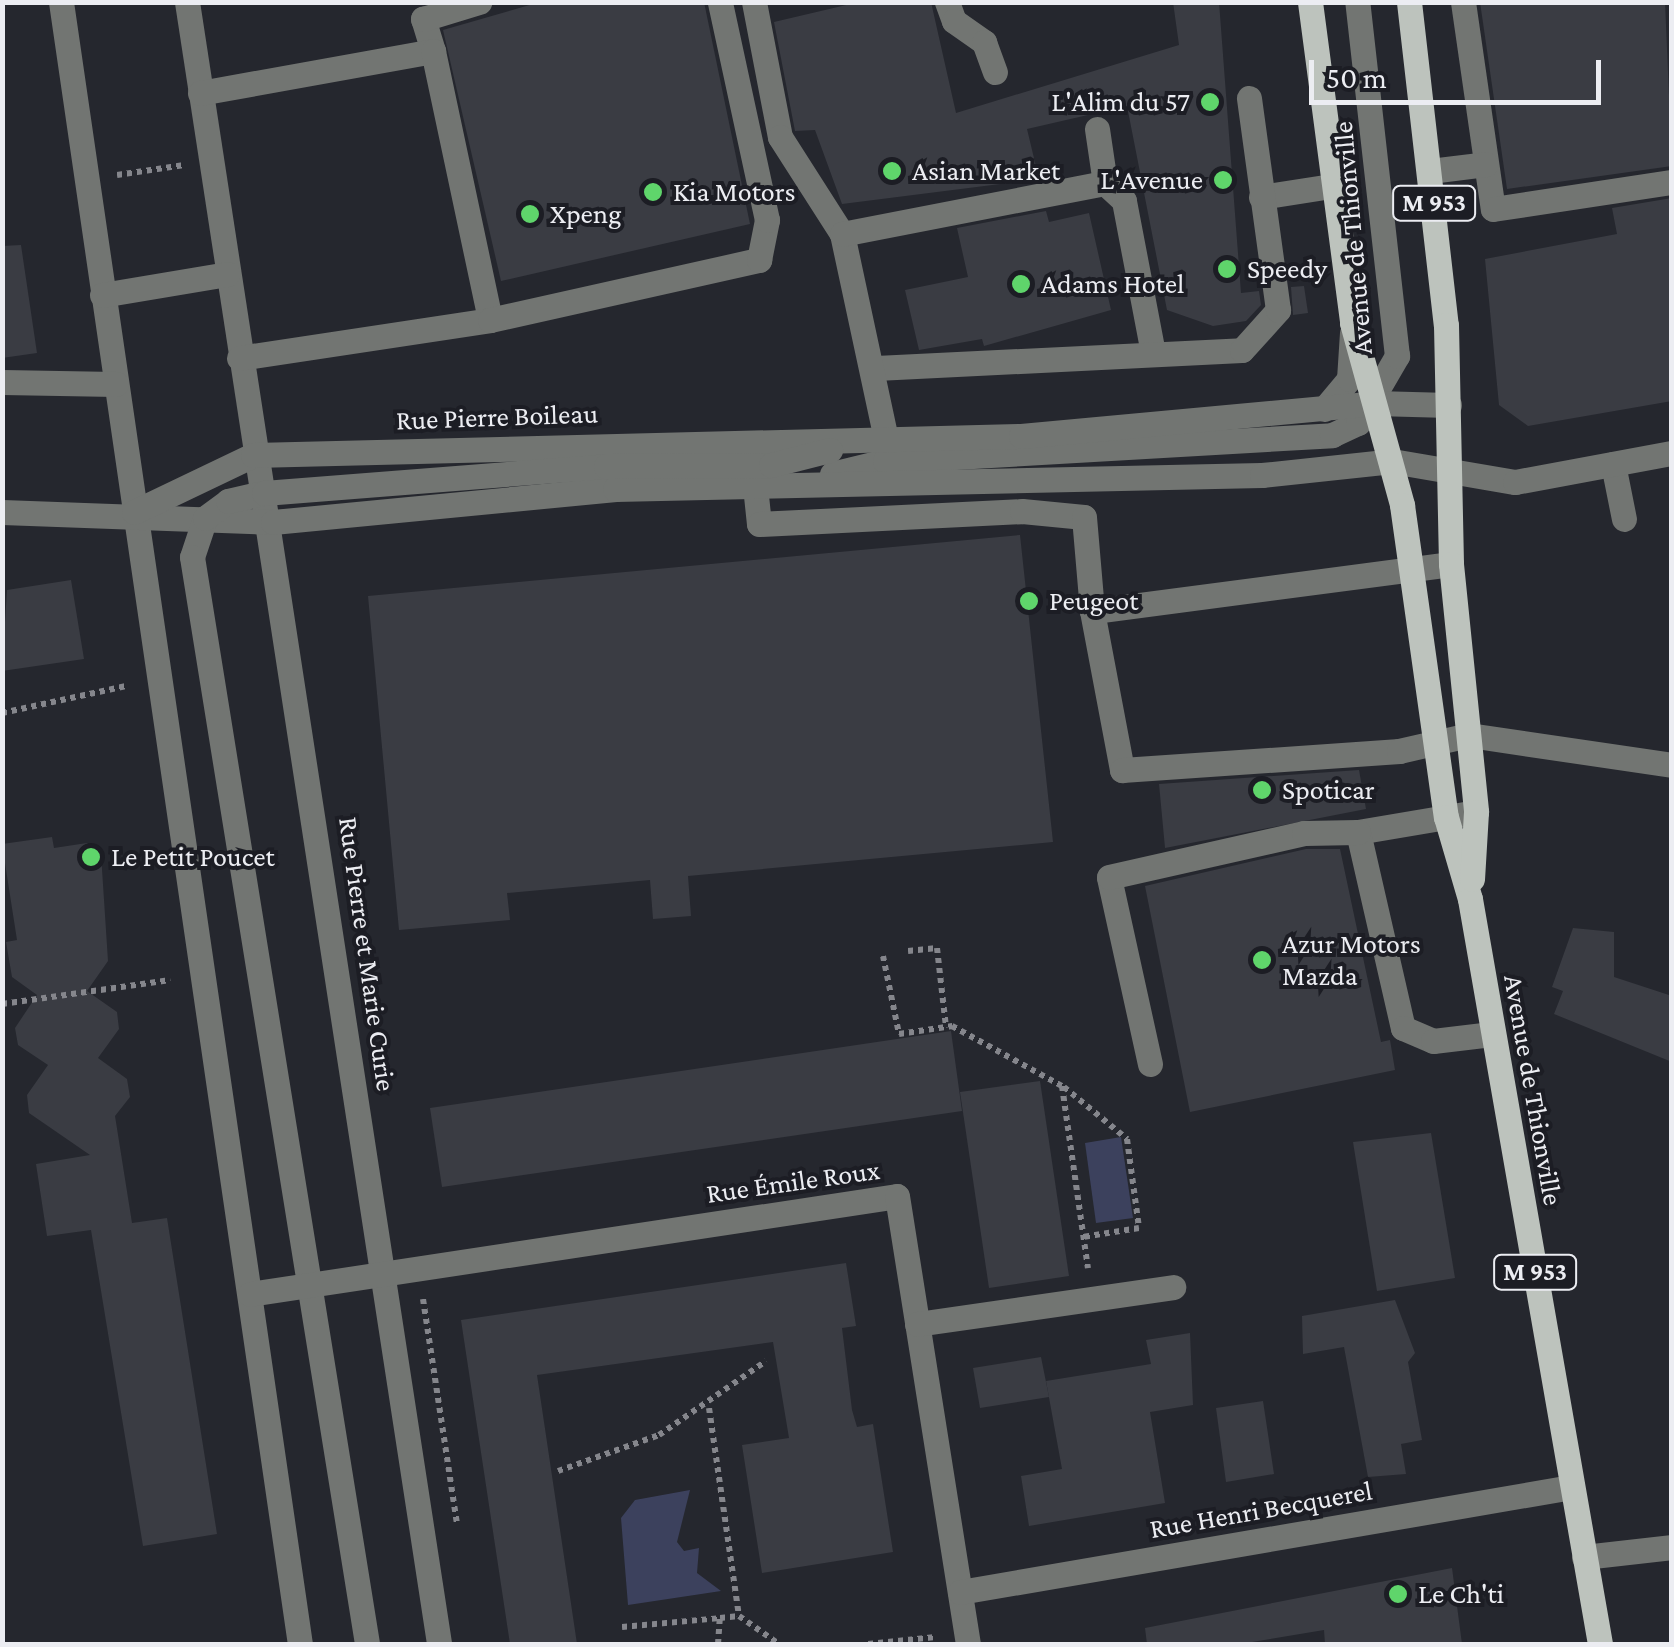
<!DOCTYPE html>
<html>
<head>
<meta charset="utf-8">
<style>
	body { margin:0 }
	#map { position:relative; width:1674px; height:1647px; overflow:hidden; background:#25272e; font-family:"Crimson Pro",serif }
	div>[style] { position:absolute }
	.green>* { inset:0; background:#3c415d }
	.building>* { inset:0; background:#3a3c43 }
	.path>* { height:6px; margin-top:-3px; transform-origin:0; background:repeating-linear-gradient(90deg,#85868c 0 5px,transparent 0 10px) }
	.minor>* { height:25px; margin:-12.5px; padding:0 12.5px; transform-origin:12.5px; border-radius:12.5px; background:#727572 }
	.major>* { height:25px; margin:-12.5px; padding:0 12.5px; transform-origin:12.5px; border-radius:12.5px; background:#bdc3bd }
	.dots>* { width:28px; height:28px; translate:-50% -50%; box-sizing:border-box; border:5px solid #1c1d24; border-radius:50% }
	span { translate:-50% -50%; white-space:nowrap; text-align:center; line-height:1.15; -webkit-text-stroke:8px #1c1d24; paint-order:stroke }
	.shield-label span { padding:2px 8px; background:#1c1d24; border:2px solid; border-radius:8px; -webkit-text-stroke-width:0 }
	.shield-label { font-size:25px; color:#ecedf2; font-weight:700 }
	.poi-label { font-size:28px; color:#ecedf2 }
	.right { translate:-100% -50%; text-align:right }
	.left { translate:0 -50%; text-align:left }
	.street-label { font-size:28px; color:#ecedf2 }
	.frame { position:absolute; inset:0; border:5px solid #ecedf2; pointer-events:none }
	.scale { position:absolute; left:1309px; top:60px; width:292px; height:45px; box-sizing:border-box; border:5px solid #ecedf2; border-top:0; padding-left:12px; font-size:30px; line-height:35px; white-space:nowrap; color:#ecedf2; -webkit-text-stroke:8px #1c1d24; paint-order:stroke }
</style>
</head>
<body>
<div id="map">
	<div class="green">
		<div style="clip-path:polygon(1121px 1137px,1133px 1218px,1096px 1223px,1085px 1143px)"></div>
		<div style="clip-path:polygon(690px 1490px,677px 1542px,684px 1551px,699px 1548px,697px 1573px,721px 1591px,628px 1605px,621px 1518px,635px 1500px)"></div>
	</div>
	<div class="building">
		<div style="clip-path:polygon(540px 2px,704px 2px,750px 224px,501px 281px,443px 30px)"></div>
		<div style="clip-path:polygon(859px 2px,931px 2px,956px 113px,1179px 45px,1173px 2px,1219px 2px,1241px 293px,1259px 291px,1261px 305px,1246px 321px,1213px 326px,1167px 310px,1127px 106px,1027px 129px,1039px 179px,842px 204px,815px 130px,795px 131px,774px 22px)"></div>
		<div style="clip-path:polygon(1480px 2px,1665px 2px,1672px 166px,1507px 189px)"></div>
		<div style="clip-path:polygon(1672px 198px,1672px 401px,1528px 426px,1499px 405px,1485px 259px,1617px 234px,1612px 208px)"></div>
		<div style="clip-path:polygon(1046px 211px,1049px 222px,1089px 213px,1111px 310px,984px 346px,982px 339px,919px 350px,905px 290px,968px 277px,957px 228px)"></div>
		<div style="clip-path:polygon(21px 245px,37px 353px,2px 358px,2px 246px)"></div>
		<div style="clip-path:polygon(1304px 286px,1308px 313px,1293px 315px,1291px 287px)"></div>
		<div style="clip-path:polygon(1020px 535px,1053px 842px,688px 876px,691px 916px,653px 919px,650px 880px,507px 893px,510px 920px,399px 930px,368px 596px)"></div>
		<div style="clip-path:polygon(71px 580px,84px 659px,2px 671px,7px 590px)"></div>
		<div style="clip-path:polygon(1359px 770px,1366px 809px,1165px 848px,1159px 784px)"></div>
		<div style="clip-path:polygon(52px 837px,54px 848px,87px 843px,101px 854px,108px 961px,87px 991px,117px 1012px,119px 1029px,98px 1058px,127px 1079px,130px 1097px,115px 1116px,132px 1223px,167px 1218px,217px 1534px,143px 1546px,91px 1230px,47px 1236px,36px 1164px,90px 1155px,29px 1113px,27px 1095px,48px 1065px,18px 1045px,15px 1028px,37px 995px,12px 977px,6px 942px,17px 940px,2px 844px)"></div>
		<div style="clip-path:polygon(1306px 849px,1340px 849px,1381px 1042px,1390px 1040px,1395px 1070px,1190px 1112px,1145px 886px)"></div>
		<div style="clip-path:polygon(1573px 928px,1614px 932px,1614px 977px,1672px 996px,1672px 1062px,1554px 1014px,1563px 991px,1552px 987px)"></div>
		<div style="clip-path:polygon(951px 1031px,962px 1111px,442px 1187px,430px 1108px)"></div>
		<div style="clip-path:polygon(1040px 1081px,1069px 1276px,989px 1288px,960px 1092px)"></div>
		<div style="clip-path:polygon(1431px 1133px,1455px 1278px,1377px 1291px,1353px 1142px)"></div>
		<div style="clip-path:polygon(846px 1263px,856px 1326px,842px 1328px,852px 1410px,857px 1427px,873px 1424px,893px 1552px,762px 1573px,742px 1445px,789px 1438px,773px 1342px,537px 1375px,577px 1644px,510px 1644px,461px 1320px)"></div>
		<div style="clip-path:polygon(1395px 1300px,1415px 1353px,1408px 1362px,1422px 1440px,1401px 1444px,1406px 1474px,1368px 1477px,1344px 1347px,1303px 1354px,1302px 1316px)"></div>
		<div style="clip-path:polygon(1190px 1333px,1193px 1405px,1150px 1412px,1165px 1503px,1029px 1526px,1021px 1476px,1062px 1469px,1046px 1381px,1151px 1364px,1146px 1340px)"></div>
		<div style="clip-path:polygon(1041px 1357px,1049px 1397px,980px 1408px,973px 1368px)"></div>
		<div style="clip-path:polygon(1263px 1401px,1274px 1474px,1226px 1482px,1216px 1408px)"></div>
		<div style="clip-path:polygon(1452px 1568px,1462px 1644px,1325px 1644px,1324px 1630px,1240px 1644px,1147px 1644px,1145px 1628px)"></div>
	</div>
	<div class="path">
		<div style="left:117px;top:175px;width:68px;rotate:-8.5deg"></div>
		<div style="left:2px;top:713px;width:127px;rotate:-12.3deg"></div>
		<div style="left:908px;top:951px;width:29px;rotate:-6deg"></div>
		<div style="left:937px;top:948px;width:80px;rotate:83.5deg"></div>
		<div style="left:883px;top:956px;width:80px;rotate:78.4deg"></div>
		<div style="left:899px;top:1034px;width:54px;rotate:-8.6deg"></div>
		<div style="left:952px;top:1026px;width:125px;rotate:28.6deg"></div>
		<div style="left:1062px;top:1086px;width:184px;rotate:81.9deg"></div>
		<div style="left:2px;top:1004px;width:170px;rotate:-8.1deg"></div>
		<div style="left:1064px;top:1087px;width:82px;rotate:39.5deg"></div>
		<div style="left:1127px;top:1139px;width:90px;rotate:82.3deg"></div>
		<div style="left:1139px;top:1228px;width:57px;rotate:170.9deg"></div>
		<div style="left:423px;top:1299px;width:228px;rotate:81.4deg"></div>
		<div style="left:709px;top:1408px;width:210px;rotate:81.8deg"></div>
		<div style="left:739px;top:1616px;width:49px;rotate:35deg"></div>
		<div style="left:558px;top:1471px;width:107px;rotate:-19.6deg"></div>
		<div style="left:659px;top:1435px;width:130px;rotate:-34.7deg"></div>
		<div style="left:622px;top:1627px;width:98px;rotate:-5.2deg"></div>
		<div style="left:718px;top:1644px;width:26px;rotate:-86deg"></div>
		<div style="left:720px;top:1618px;width:19px;rotate:-6deg"></div>
		<div style="left:868px;top:1644px;width:68px;rotate:-5.9deg"></div>
	</div>
	<div class="minor">
		<div style="left:61px;top:2px;width:1659px;rotate:81.72deg"></div>
		<div style="left:187px;top:2px;width:1661px;rotate:81.27deg"></div>
		<div style="left:754px;top:2px;width:137px;rotate:79.1deg"></div>
		<div style="left:780px;top:137px;width:115px;rotate:57.4deg"></div>
		<div style="left:947px;top:2px;width:20px;rotate:70deg"></div>
		<div style="left:954px;top:21px;width:37px;rotate:35deg"></div>
		<div style="left:984px;top:42px;width:32px;rotate:70deg"></div>
		<div style="left:1463px;top:2px;width:209px;rotate:81.8deg"></div>
		<div style="left:1493px;top:209px;width:181px;rotate:-8.6deg"></div>
		<div style="left:433px;top:51px;width:34px;rotate:-107deg"></div>
		<div style="left:423px;top:19px;width:59px;rotate:-16.9deg"></div>
		<div style="left:200px;top:93px;width:237px;rotate:-10.2deg"></div>
		<div style="left:433px;top:51px;width:275px;rotate:78deg"></div>
		<div style="left:1097px;top:129px;width:55px;rotate:81.6deg"></div>
		<div style="left:1105px;top:183px;width:26px;rotate:43deg"></div>
		<div style="left:1124px;top:201px;width:150px;rotate:79.2deg"></div>
		<div style="left:1430px;top:171px;width:56px;rotate:-7.1deg"></div>
		<div style="left:1261px;top:197px;width:71px;rotate:-8.9deg"></div>
		<div style="left:102px;top:295px;width:127px;rotate:-9.5deg"></div>
		<div style="left:239px;top:358px;width:254px;rotate:-8.6deg"></div>
		<div style="left:490px;top:320px;width:276px;rotate:-12.6deg"></div>
		<div style="left:759px;top:260px;width:41px;rotate:-78.7deg"></div>
		<div style="left:767px;top:220px;width:223px;rotate:-102.2deg"></div>
		<div style="left:876px;top:368px;width:366px;rotate:-2.8deg"></div>
		<div style="left:1242px;top:350px;width:54px;rotate:-48deg"></div>
		<div style="left:1278px;top:310px;width:214px;rotate:-97.8deg"></div>
		<div style="left:2px;top:382px;width:114px;rotate:1deg"></div>
		<div style="left:1324px;top:409px;width:39px;rotate:-50deg"></div>
		<div style="left:1349px;top:379px;width:46px;rotate:-86.3deg"></div>
		<div style="left:886px;top:439px;width:210px;rotate:-102.1deg"></div>
		<div style="left:842px;top:234px;width:268px;rotate:-11deg"></div>
		<div style="left:1613px;top:464px;width:56px;rotate:78.7deg"></div>
		<div style="left:832px;top:474px;width:55px;rotate:-13.8deg"></div>
		<div style="left:885px;top:461px;width:448px;rotate:-3.3deg"></div>
		<div style="left:1332px;top:435px;width:29px;rotate:-25deg"></div>
		<div style="left:1358px;top:423px;width:78px;rotate:-59.8deg"></div>
		<div style="left:1397px;top:356px;width:356px;rotate:-96.4deg"></div>
		<div style="left:755px;top:486px;width:38px;rotate:84deg"></div>
		<div style="left:759px;top:524px;width:263px;rotate:-2.8deg"></div>
		<div style="left:1022px;top:511px;width:62px;rotate:5.5deg"></div>
		<div style="left:1084px;top:517px;width:94px;rotate:85.1deg"></div>
		<div style="left:2px;top:512px;width:271px;rotate:2.1deg"></div>
		<div style="left:273px;top:522px;width:344px;rotate:-5.5deg"></div>
		<div style="left:615px;top:489px;width:647px;rotate:-1.24deg"></div>
		<div style="left:1262px;top:475px;width:131px;rotate:-6.1deg"></div>
		<div style="left:1392px;top:461px;width:125px;rotate:9.7deg"></div>
		<div style="left:1515px;top:482px;width:160px;rotate:-10.5deg"></div>
		<div style="left:134px;top:512px;width:132px;rotate:-25.6deg"></div>
		<div style="left:253px;top:455px;width:768px;rotate:-1.42deg"></div>
		<div style="left:1021px;top:436px;width:356px;rotate:-5.3deg"></div>
		<div style="left:1375px;top:403px;width:74px;rotate:1.5deg"></div>
		<div style="left:205px;top:518px;width:41px;rotate:108.4deg"></div>
		<div style="left:192px;top:557px;width:1101px;rotate:80.85deg"></div>
		<div style="left:205px;top:518px;width:29px;rotate:-36deg"></div>
		<div style="left:228px;top:501px;width:37px;rotate:-13deg"></div>
		<div style="left:264px;top:493px;width:343px;rotate:-4.5deg"></div>
		<div style="left:606px;top:466px;width:165px;rotate:-0.3deg"></div>
		<div style="left:771px;top:465px;width:61px;rotate:-14.3deg"></div>
		<div style="left:1451px;top:564px;width:362px;rotate:172.5deg"></div>
		<div style="left:1092px;top:611px;width:162px;rotate:79.3deg"></div>
		<div style="left:1122px;top:770px;width:278px;rotate:-3.9deg"></div>
		<div style="left:1399px;top:751px;width:72px;rotate:-12.9deg"></div>
		<div style="left:1469px;top:735px;width:205px;rotate:8.4deg"></div>
		<div style="left:1476px;top:812px;width:120px;rotate:170.4deg"></div>
		<div style="left:1358px;top:832px;width:201px;rotate:77.1deg"></div>
		<div style="left:1403px;top:1028px;width:33px;rotate:23deg"></div>
		<div style="left:1433px;top:1041px;width:59px;rotate:-6.8deg"></div>
		<div style="left:1150px;top:1064px;width:191px;rotate:-102.4deg"></div>
		<div style="left:1109px;top:877px;width:200px;rotate:-12.7deg"></div>
		<div style="left:1304px;top:833px;width:54px;rotate:-1.1deg"></div>
		<div style="left:250px;top:1294px;width:654px;rotate:-8.61deg"></div>
		<div style="left:897px;top:1196px;width:454px;rotate:81deg"></div>
		<div style="left:917px;top:1324px;width:259px;rotate:-8.2deg"></div>
		<div style="left:1584px;top:1557px;width:89px;rotate:-6.5deg"></div>
		<div style="left:960px;top:1592px;width:621px;rotate:-9.74deg"></div>
	</div>
	<div class="major">
		<div style="left:1310px;top:2px;width:324px;rotate:82.5deg"></div>
		<div style="left:1352px;top:323px;width:189px;rotate:74.6deg"></div>
		<div style="left:1402px;top:505px;width:315px;rotate:82deg"></div>
		<div style="left:1446px;top:817px;width:85px;rotate:73.7deg"></div>
		<div style="left:1470px;top:899px;width:756px;rotate:80.1deg"></div>
		<div style="left:1409px;top:2px;width:325px;rotate:83.5deg"></div>
		<div style="left:1446px;top:325px;width:239px;rotate:88.8deg"></div>
		<div style="left:1451px;top:564px;width:249px;rotate:84.2deg"></div>
		<div style="left:1476px;top:812px;width:67px;rotate:93.4deg"></div>
	</div>
	<div class="dots">
		<div style="left:1210px;top:102px;background:#5fd56b"></div>
		<div style="left:892px;top:171px;background:#5fd56b"></div>
		<div style="left:1223px;top:180px;background:#5fd56b"></div>
		<div style="left:653px;top:192px;background:#5fd56b"></div>
		<div style="left:530px;top:214px;background:#5fd56b"></div>
		<div style="left:1227px;top:269px;background:#5fd56b"></div>
		<div style="left:1021px;top:284px;background:#5fd56b"></div>
		<div style="left:1029px;top:601px;background:#5fd56b"></div>
		<div style="left:1262px;top:790px;background:#5fd56b"></div>
		<div style="left:91px;top:857px;background:#5fd56b"></div>
		<div style="left:1262px;top:960px;background:#5fd56b"></div>
		<div style="left:1398px;top:1594px;background:#5fd56b"></div>
	</div>
	<div class="shield-label">
		<span style="left:1434px;top:203px">M 953</span>
		<span style="left:1535px;top:1272px">M 953</span>
	</div>
	<div class="poi-label">
		<span class="right" style="left:1190px;top:102px">L'Alim du 57</span>
		<span class="left" style="left:912px;top:171px">Asian Market</span>
		<span class="right" style="left:1203px;top:180px">L'Avenue</span>
		<span class="left" style="left:673px;top:192px">Kia Motors</span>
		<span class="left" style="left:550px;top:214px">Xpeng</span>
		<span class="left" style="left:1247px;top:269px">Speedy</span>
		<span class="left" style="left:1041px;top:284px">Adams Hotel</span>
		<span class="left" style="left:1049px;top:601px">Peugeot</span>
		<span class="left" style="left:1282px;top:790px">Spoticar</span>
		<span class="left" style="left:111px;top:857px">Le Petit Poucet</span>
		<span class="left" style="left:1282px;top:960px">Azur Motors<br>Mazda</span>
		<span class="left" style="left:1418px;top:1594px">Le Ch'ti</span>
	</div>
	<div class="street-label">
		<span style="left:1353px;top:238px;rotate:-95deg">Avenue de Thionville</span>
		<span style="left:497px;top:417px;rotate:-2deg">Rue Pierre Boileau</span>
		<span style="left:367px;top:954px;rotate:82deg">Rue Pierre et Marie Curie</span>
		<span style="left:1533px;top:1090px;rotate:80deg">Avenue de Thionville</span>
		<span style="left:793px;top:1182px;rotate:-8deg">Rue Émile Roux</span>
		<span style="left:1261px;top:1510px;rotate:-10deg">Rue Henri Becquerel</span>
	</div>
	<div class="frame"></div>
	<div class="scale">50 m</div>
</div>
</body>
</html>
